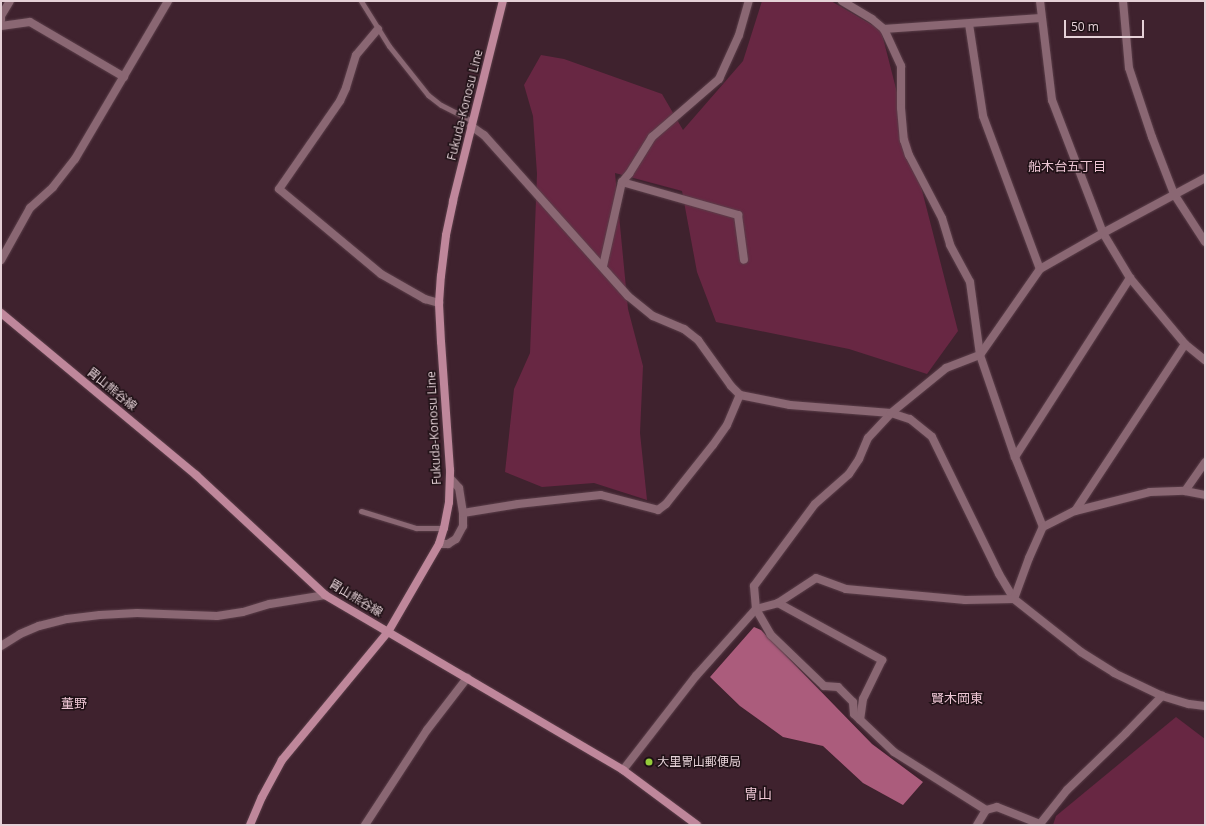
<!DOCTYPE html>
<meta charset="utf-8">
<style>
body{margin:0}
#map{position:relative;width:1206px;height:826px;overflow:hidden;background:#3f222e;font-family:"Open Sans","Noto Sans JP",sans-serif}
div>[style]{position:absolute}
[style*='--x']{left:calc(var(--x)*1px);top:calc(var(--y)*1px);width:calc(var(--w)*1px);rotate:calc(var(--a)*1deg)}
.green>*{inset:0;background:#682743}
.water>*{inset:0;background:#ab5c7c}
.roads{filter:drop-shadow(0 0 1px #5a3e49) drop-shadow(0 0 1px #5a3e49)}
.lane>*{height:5px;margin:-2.5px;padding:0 2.5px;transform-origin:2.5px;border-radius:2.5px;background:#8a6773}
.street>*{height:8px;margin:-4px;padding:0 4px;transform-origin:4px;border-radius:4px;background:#8a6773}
.secondary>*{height:8px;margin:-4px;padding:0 4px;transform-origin:4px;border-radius:4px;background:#bf879b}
.dots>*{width:11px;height:11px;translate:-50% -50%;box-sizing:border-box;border:2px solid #1e1015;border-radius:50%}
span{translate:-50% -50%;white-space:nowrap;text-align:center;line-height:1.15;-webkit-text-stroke:3px #1e1015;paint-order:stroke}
.street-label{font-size:12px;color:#e5d1d7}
.poi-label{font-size:12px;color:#e5d1d7}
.left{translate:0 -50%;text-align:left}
.neighbourhood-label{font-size:13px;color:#ecc5d3}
.quarter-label{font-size:14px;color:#ecc5d3}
.frame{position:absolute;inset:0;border:2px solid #e5d1d7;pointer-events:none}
.scale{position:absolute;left:1064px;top:20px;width:80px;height:18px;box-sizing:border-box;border:2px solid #e5d1d7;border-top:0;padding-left:5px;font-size:12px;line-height:14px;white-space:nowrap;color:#e5d1d7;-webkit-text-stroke:3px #1e1015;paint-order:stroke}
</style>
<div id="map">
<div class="green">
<i style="clip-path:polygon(762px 1px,831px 1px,881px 30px,958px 331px,927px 374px,849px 349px,716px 322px,697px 272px,682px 191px,615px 173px,628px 309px,643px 366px,640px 433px,647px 500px,594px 483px,542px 487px,505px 472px,514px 389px,530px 353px,537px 174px,533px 116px,524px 85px,541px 55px,564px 59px,662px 94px,683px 130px,743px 61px)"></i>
<i style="clip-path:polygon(1176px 717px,1205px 739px,1205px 825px,1053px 825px,1056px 816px)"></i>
</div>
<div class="water">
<i style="clip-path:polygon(754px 627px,761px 630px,872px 744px,923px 782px,903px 805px,863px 783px,823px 746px,783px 737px,740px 706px,710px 677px)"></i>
</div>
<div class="roads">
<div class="lane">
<i style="--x:361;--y:1;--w:53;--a:58.1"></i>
<i style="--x:389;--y:46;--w:63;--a:51.5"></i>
<i style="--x:428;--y:95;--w:16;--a:38"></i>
<i style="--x:441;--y:105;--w:35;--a:27"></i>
<i style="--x:361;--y:511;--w:58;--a:17.2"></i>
<i style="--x:416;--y:528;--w:28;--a:0"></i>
</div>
<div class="street">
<i style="--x:842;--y:1;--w:35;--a:31"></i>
<i style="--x:872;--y:19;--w:16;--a:40"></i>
<i style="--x:884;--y:29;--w:41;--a:65.3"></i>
<i style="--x:901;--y:66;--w:42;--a:90"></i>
<i style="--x:901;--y:108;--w:32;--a:85"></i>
<i style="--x:904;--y:140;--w:16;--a:72"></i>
<i style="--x:909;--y:155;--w:71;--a:62.4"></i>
<i style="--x:942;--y:218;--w:28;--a:73"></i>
<i style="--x:950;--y:245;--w:42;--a:61.6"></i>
<i style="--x:970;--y:282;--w:74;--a:82.2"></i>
<i style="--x:980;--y:355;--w:108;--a:71.1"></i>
<i style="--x:1015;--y:457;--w:75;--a:68.2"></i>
<i style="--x:1040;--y:1;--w:100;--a:83.1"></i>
<i style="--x:1052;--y:100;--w:142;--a:69"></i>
<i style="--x:1103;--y:233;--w:52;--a:59"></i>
<i style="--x:1130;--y:278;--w:86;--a:50.2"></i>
<i style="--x:1185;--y:344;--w:26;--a:39"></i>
<i style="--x:1123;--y:1;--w:67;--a:84.9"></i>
<i style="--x:1129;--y:68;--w:73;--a:71.6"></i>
<i style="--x:1152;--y:137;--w:61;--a:68.9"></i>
<i style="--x:1174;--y:194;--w:57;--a:57.1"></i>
<i style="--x:1;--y:20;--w:4;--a:-90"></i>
<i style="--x:1;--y:16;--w:17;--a:-59"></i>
<i style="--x:969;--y:24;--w:93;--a:81.3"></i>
<i style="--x:983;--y:116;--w:163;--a:69.6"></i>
<i style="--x:1;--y:26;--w:29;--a:-8"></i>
<i style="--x:30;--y:22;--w:109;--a:30.3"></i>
<i style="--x:378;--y:29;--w:34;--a:130"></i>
<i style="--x:356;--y:55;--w:34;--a:107"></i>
<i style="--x:346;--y:88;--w:14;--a:115"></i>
<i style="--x:340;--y:101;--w:107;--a:124.7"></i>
<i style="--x:279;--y:189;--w:133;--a:39.8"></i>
<i style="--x:381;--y:274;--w:51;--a:29.6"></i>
<i style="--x:425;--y:299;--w:15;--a:16"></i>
<i style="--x:884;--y:29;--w:157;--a:-4"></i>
<i style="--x:471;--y:126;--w:16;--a:35"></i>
<i style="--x:484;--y:135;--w:216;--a:48.2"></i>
<i style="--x:628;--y:296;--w:32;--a:39"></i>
<i style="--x:653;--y:316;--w:34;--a:23"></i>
<i style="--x:684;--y:329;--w:18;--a:38"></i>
<i style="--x:698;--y:340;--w:57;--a:54.3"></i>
<i style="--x:731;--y:386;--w:13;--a:45"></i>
<i style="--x:740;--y:395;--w:51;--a:11.3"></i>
<i style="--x:790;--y:405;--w:101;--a:4.5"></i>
<i style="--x:891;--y:413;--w:20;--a:18"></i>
<i style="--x:910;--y:419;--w:28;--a:39"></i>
<i style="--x:932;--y:437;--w:153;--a:63.9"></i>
<i style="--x:999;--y:574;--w:29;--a:59"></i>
<i style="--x:1014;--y:599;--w:85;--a:38.3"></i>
<i style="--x:1081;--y:652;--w:39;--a:32"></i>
<i style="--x:1114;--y:673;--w:53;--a:25.6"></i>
<i style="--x:1162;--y:696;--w:28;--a:17"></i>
<i style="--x:1189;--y:704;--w:16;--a:7"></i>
<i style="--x:622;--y:182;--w:121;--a:15.9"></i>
<i style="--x:738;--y:215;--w:45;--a:82.4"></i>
<i style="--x:1;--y:260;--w:60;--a:-60.9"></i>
<i style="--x:30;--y:208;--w:31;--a:-42"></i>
<i style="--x:53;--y:187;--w:36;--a:-52"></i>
<i style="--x:75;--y:159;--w:183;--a:-59.5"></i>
<i style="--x:603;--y:266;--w:86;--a:-77.3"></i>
<i style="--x:622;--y:182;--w:11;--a:-49"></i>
<i style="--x:629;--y:174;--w:44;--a:-58.1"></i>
<i style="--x:652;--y:137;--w:89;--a:-40.9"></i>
<i style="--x:719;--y:79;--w:48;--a:-65.6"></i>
<i style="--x:739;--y:35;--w:35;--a:-74"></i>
<i style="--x:1015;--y:457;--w:213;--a:-57.3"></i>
<i style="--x:1185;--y:491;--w:35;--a:-55"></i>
<i style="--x:1075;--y:511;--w:200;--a:-56.6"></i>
<i style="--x:463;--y:513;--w:56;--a:-9.3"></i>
<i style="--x:518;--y:504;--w:83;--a:-6.2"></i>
<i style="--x:601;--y:495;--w:59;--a:14.7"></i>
<i style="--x:658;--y:510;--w:10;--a:-37"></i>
<i style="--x:666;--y:504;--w:75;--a:-51.5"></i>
<i style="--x:713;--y:445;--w:24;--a:-55"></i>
<i style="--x:727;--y:425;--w:33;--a:-67"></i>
<i style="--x:439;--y:544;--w:9;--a:0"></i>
<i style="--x:448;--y:544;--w:9;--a:-32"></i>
<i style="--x:456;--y:539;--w:15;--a:-62"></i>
<i style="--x:463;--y:526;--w:13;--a:-90"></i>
<i style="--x:463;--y:513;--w:25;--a:-99"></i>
<i style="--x:459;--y:488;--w:13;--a:-132"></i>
<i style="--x:1014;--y:599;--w:44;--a:-69.9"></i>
<i style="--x:1029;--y:558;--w:34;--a:-66"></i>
<i style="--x:1043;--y:527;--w:36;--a:-27"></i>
<i style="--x:1075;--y:511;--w:77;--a:-14.2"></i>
<i style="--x:1150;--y:492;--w:35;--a:-2"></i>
<i style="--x:1185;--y:491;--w:20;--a:11"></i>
<i style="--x:778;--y:603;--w:119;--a:28.7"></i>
<i style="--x:882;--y:660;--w:43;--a:116"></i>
<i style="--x:863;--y:699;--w:21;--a:98"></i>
<i style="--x:1;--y:646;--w:22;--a:-32"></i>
<i style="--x:20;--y:634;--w:21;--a:-23"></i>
<i style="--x:39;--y:626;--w:29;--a:-14"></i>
<i style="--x:67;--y:619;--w:33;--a:-7"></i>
<i style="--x:100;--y:615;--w:37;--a:-3"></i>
<i style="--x:137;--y:613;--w:80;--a:2.1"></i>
<i style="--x:217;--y:616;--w:26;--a:-9"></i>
<i style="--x:243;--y:612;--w:28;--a:-17"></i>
<i style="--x:270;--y:604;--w:56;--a:-9.3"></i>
<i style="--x:623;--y:770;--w:119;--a:-52.2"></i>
<i style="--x:696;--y:676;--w:90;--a:-48.2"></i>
<i style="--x:756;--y:609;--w:23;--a:-15"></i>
<i style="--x:778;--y:603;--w:45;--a:-33.3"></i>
<i style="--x:816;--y:578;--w:32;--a:20"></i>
<i style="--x:846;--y:589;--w:120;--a:5.3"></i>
<i style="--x:965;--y:600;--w:49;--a:-1.2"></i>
<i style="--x:986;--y:810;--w:109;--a:-147.8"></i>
<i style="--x:894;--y:752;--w:55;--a:-136.5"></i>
<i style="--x:854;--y:714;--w:12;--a:-95"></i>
<i style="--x:853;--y:702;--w:21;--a:-135"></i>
<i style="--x:838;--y:687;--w:14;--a:-176"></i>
<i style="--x:824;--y:686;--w:74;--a:-136.1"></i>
<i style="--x:771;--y:635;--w:30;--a:-120"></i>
<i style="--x:756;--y:609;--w:23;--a:-95"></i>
<i style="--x:754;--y:586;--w:102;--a:-53.4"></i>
<i style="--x:815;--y:504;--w:45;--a:-41.4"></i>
<i style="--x:849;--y:474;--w:18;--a:-56"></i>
<i style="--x:859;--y:459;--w:23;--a:-67"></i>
<i style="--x:868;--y:438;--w:34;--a:-47"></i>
<i style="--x:891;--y:413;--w:71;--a:-39.3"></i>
<i style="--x:946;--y:368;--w:36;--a:-21"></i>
<i style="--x:980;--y:355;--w:105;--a:-55.1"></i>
<i style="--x:1040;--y:269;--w:73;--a:-29.7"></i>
<i style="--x:1103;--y:233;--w:116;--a:-28.3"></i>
<i style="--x:365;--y:825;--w:113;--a:-56.9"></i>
<i style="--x:427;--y:730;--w:66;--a:-52.4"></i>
<i style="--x:977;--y:825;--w:17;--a:-59"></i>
<i style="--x:986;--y:810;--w:11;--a:-15"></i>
<i style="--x:997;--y:807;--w:46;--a:21.6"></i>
<i style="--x:1040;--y:824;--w:43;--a:-51.5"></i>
<i style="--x:1067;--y:790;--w:82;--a:-44"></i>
<i style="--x:1126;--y:733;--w:52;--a:-45.8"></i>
</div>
<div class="secondary">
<i style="--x:1;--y:313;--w:254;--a:39.7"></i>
<i style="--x:196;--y:475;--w:176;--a:42.9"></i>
<i style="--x:325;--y:595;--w:346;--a:30.4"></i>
<i style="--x:623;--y:770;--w:92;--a:36.6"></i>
<i style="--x:250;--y:825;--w:30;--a:-67"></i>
<i style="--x:262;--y:797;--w:42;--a:-61.6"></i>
<i style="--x:282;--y:760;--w:166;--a:-50.4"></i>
<i style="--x:388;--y:632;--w:102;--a:-59.9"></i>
<i style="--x:439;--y:544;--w:17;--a:-73"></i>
<i style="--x:444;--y:528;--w:26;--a:-79"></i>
<i style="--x:449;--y:502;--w:32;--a:-88"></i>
<i style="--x:450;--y:470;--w:128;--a:-94"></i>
<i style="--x:441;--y:342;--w:39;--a:-93"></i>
<i style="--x:439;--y:303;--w:27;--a:-86"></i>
<i style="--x:441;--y:276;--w:41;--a:-83"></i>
<i style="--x:446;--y:235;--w:35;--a:-78"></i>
<i style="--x:453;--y:201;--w:206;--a:-76"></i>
</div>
</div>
<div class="dots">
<i style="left:649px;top:762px;background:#95cc3a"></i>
</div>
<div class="street-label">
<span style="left:465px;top:105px;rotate:-76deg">Fukuda-Konosu Line</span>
<span style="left:112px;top:389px;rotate:39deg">胄山熊谷線</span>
<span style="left:434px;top:428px;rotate:-93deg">Fukuda-Konosu Line</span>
<span style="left:356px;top:598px;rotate:31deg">胄山熊谷線</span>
</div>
<div class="poi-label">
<span class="left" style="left:657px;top:762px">大里冑山郵便局</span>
</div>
<div class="neighbourhood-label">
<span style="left:1067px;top:166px">船木台五丁目</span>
<span style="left:957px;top:698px">賢木岡東</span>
<span style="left:74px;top:703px">董野</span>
</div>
<div class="quarter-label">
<span style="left:758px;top:794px">冑山</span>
</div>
<div class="frame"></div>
<div class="scale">50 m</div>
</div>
